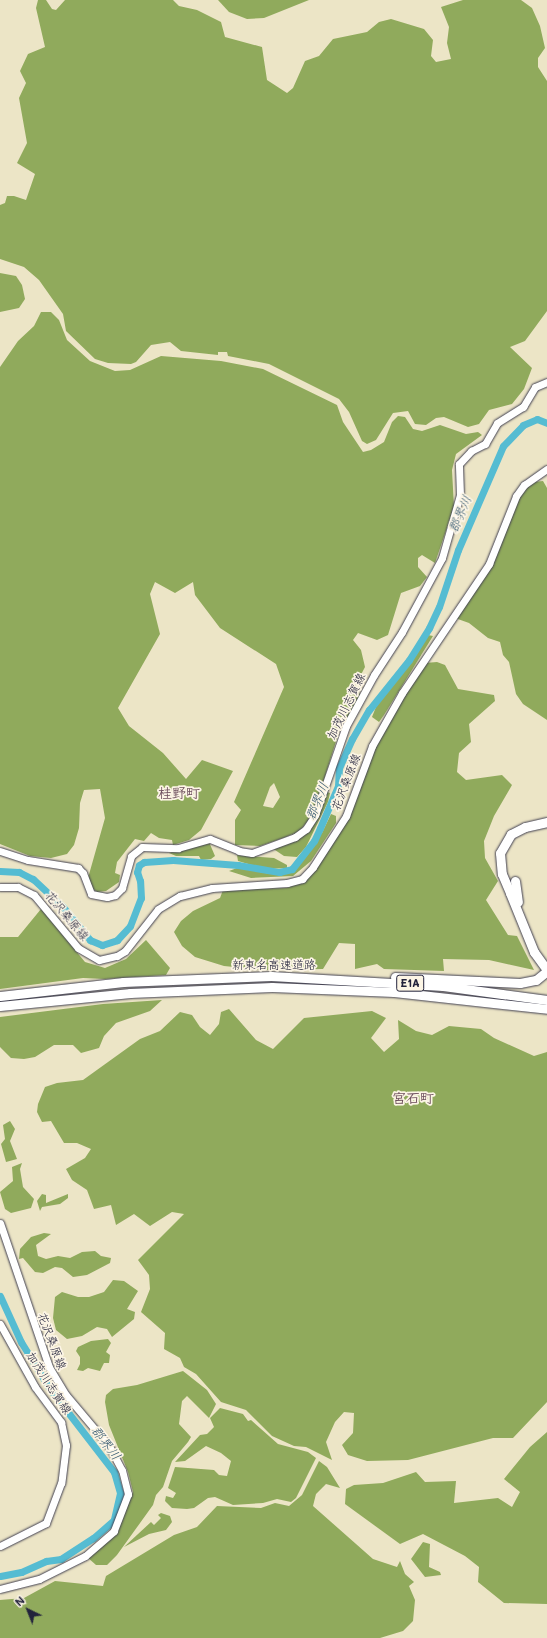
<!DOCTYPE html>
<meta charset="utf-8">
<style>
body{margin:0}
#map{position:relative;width:547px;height:1638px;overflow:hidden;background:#ece5c6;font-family:Mali,"Klee One",sans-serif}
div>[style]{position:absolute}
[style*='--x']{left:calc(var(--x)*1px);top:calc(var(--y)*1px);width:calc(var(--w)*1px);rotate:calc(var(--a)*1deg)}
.forest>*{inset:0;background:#90aa5c}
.river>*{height:7px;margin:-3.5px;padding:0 3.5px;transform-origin:3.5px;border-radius:3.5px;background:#55bcd2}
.roads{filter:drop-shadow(0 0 1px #403f50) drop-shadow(0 0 1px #403f50)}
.secondary>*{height:7px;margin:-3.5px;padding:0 3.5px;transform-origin:3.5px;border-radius:3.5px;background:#fff}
.highway>*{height:9px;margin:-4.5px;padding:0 4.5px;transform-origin:4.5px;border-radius:4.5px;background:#fff}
span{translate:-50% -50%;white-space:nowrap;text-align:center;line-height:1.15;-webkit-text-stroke:3.5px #fcf5e5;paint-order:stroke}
.shield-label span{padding:1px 3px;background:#fcf5e5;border:1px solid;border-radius:3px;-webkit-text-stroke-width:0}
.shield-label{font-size:11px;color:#22223b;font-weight:700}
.street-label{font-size:12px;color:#22223b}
.water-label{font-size:13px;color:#345870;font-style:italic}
.quarter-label{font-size:14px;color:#6d4e5d;font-weight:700}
.north{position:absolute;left:8px;top:1590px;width:40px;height:40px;-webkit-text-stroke:3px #fcf5e5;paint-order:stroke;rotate:317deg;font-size:11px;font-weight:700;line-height:16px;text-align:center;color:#22223b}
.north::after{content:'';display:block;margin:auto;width:14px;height:18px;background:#22223b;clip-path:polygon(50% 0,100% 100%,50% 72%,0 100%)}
</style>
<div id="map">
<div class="forest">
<i style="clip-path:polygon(38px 0,46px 0,52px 9px,56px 10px,65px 0,173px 0,179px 6px,197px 10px,221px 22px,225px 37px,262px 47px,267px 80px,287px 93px,293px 88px,305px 61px,319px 56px,333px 39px,367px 32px,379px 22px,391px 19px,424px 29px,433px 40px,431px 56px,436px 62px,451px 59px,447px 43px,449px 27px,441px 7px,463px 0,521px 0,532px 8px,540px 26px,545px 48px,538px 58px,538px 67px,547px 81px,547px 311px,525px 341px,510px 347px,532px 368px,524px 389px,512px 404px,489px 410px,479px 424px,468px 427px,444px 417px,436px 418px,426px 425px,415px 424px,408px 411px,393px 413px,376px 440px,367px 444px,362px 441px,349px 412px,339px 399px,269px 364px,228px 356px,227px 352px,218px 352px,218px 355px,181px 351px,170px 342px,151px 345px,136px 362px,131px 364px,108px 363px,95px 359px,66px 331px,63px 314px,39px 280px,24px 267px,0 259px,0 205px,5px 203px,7px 196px,14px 196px,26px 200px,35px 174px,17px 163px,27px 143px,19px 98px,26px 83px,20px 71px,28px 54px,45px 47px,36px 8px)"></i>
<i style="clip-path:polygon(218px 0,309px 0,264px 18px,247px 19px,229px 12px)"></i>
<i style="clip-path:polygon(0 273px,16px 276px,22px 285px,25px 299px,19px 308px,0 312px)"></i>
<i style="clip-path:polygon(evenodd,41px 312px,51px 312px,59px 320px,67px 340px,90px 361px,115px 371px,130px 370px,161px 356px,221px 361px,263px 369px,337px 405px,343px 422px,363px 452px,371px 450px,384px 442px,392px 422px,398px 416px,405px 417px,413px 429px,422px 431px,440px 425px,466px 434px,478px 432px,482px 435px,456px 454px,452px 470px,454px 507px,435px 563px,422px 555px,418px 558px,418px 567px,427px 577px,420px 586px,401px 593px,388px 635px,377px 640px,358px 633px,353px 640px,361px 650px,365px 667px,354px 688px,361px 695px,348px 717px,335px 730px,338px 735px,316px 805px,308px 821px,299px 831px,286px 837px,260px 846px,235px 845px,235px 820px,241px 810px,234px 802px,284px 687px,276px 664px,220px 628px,195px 595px,193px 582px,175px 593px,155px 582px,150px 594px,160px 634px,118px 708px,129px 726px,163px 753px,186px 779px,202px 760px,233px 771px,201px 830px,189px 840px,173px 845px,172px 840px,159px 838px,151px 833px,144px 841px,135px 839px,117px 862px,115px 873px,120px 875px,119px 882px,106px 891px,97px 892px,92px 888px,88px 878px,105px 818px,100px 789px,84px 790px,80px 803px,79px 828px,74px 845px,67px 854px,51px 858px,30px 856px,0 844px,0 367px,18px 341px,34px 326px,41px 312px,274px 783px,280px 797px,273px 808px,263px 806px,270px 787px,274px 783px)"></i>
<i style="clip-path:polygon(543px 481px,547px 488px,547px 720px,523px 704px,516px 694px,509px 662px,503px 655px,500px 642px,488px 638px,469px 623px,455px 618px,492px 566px,522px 491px,534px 482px)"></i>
<i style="clip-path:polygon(428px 635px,433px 636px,384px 715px,379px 722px,372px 717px,376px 707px)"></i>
<i style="clip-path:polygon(437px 662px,445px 665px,458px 689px,494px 695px,495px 701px,469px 724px,471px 742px,459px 753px,457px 772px,466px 780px,502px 775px,512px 785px,494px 816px,484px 841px,485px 858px,498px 881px,486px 900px,508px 935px,517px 936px,534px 970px,489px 960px,443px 959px,444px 971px,384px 969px,377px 964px,355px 969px,355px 944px,339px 943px,323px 969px,263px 970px,224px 966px,195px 957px,182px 946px,174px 932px,181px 921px,193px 911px,220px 898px,223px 890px,287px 888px,302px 881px,349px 816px,374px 747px,412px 681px,425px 663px)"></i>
<i style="clip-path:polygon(327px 792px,330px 793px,328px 802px,306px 847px,297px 857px,284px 856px,272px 848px,317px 818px)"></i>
<i style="clip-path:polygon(331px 814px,336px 816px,336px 823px,311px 861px,293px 876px,251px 878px,229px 871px,237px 868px,271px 874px,291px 872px,322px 833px)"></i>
<i style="clip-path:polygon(209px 842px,215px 856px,211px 859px,201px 860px,199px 856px,176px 856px,169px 853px)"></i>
<i style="clip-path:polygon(237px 855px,274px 858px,287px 865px,287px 868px,266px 869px,238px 861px)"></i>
<i style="clip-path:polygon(41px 909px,85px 962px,105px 968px,126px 959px,146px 940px,170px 968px,166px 975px,105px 979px,83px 978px,0 989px,0 937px,18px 937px)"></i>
<i style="clip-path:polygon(162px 1000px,150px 1011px,116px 1023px,104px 1036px,99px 1048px,81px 1053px,73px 1045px,54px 1045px,35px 1057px,24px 1059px,11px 1058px,0 1047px,0 1017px,103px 1004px)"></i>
<i style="clip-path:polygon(229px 1009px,256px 1040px,273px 1049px,304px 1018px,372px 1011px,386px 1018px,371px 1038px,384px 1052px,399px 1039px,398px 1020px,416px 1031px,432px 1035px,449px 1026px,481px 1029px,494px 1038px,534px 1056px,547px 1052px,547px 1402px,513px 1438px,493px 1438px,408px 1460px,367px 1461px,348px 1455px,342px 1445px,353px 1433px,354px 1413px,344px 1412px,335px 1422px,326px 1442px,332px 1460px,306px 1447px,294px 1446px,272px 1436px,246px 1410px,221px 1402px,196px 1374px,184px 1367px,180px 1358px,164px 1349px,165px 1333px,141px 1312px,150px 1289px,149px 1275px,138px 1260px,184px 1214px,172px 1212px,150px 1226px,134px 1214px,116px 1225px,111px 1205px,94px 1209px,87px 1190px,72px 1180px,66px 1169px,85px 1158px,91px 1149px,77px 1143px,64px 1143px,51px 1121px,42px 1122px,37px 1112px,38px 1104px,45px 1087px,57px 1083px,83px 1080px,140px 1039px,160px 1031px,180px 1012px,192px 1015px,200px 1027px,210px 1035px,219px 1024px,221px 1012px)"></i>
<i style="clip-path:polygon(10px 1121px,15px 1129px,10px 1141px,17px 1159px,6px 1162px,1px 1144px,5px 1139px,3px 1125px)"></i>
<i style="clip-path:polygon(22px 1163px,20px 1169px,23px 1187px,34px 1199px,31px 1208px,11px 1213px,5px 1209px,0 1192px,13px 1181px,12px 1167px)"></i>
<i style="clip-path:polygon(42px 1194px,46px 1195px,46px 1203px,68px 1194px,68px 1198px,60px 1204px,42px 1207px,40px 1211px,37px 1201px)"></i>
<i style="clip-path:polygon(44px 1233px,51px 1234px,36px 1245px,38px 1256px,46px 1259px,58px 1256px,70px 1258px,82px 1252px,95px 1251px,101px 1256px,111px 1258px,110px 1263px,87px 1275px,73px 1277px,62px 1268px,55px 1267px,43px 1273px,35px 1272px,23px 1258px,19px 1259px,20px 1249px,31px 1237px)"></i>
<i style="clip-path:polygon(113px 1280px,124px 1281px,138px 1291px,127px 1309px,135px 1312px,134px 1319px,112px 1337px,107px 1329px,97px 1327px,82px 1336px,67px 1339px,56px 1330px,53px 1318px,55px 1297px,62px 1292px,78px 1297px,89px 1297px,104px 1292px)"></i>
<i style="clip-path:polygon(108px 1339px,111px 1343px,106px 1352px,110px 1355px,109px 1363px,104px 1363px,100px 1371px,88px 1368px,83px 1371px,77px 1370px,80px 1364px,80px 1357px,76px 1351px,78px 1347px,91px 1341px)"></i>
<i style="clip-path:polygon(183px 1371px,207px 1390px,216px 1404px,209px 1418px,187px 1396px,182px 1401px,179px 1424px,191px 1437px,188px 1442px,172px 1461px,163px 1487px,156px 1495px,153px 1505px,117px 1555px,107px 1565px,96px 1565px,87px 1557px,115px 1534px,133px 1492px,128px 1472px,109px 1425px,105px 1402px,106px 1395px,113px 1389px,137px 1385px)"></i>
<i style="clip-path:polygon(220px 1408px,243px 1414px,248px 1421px,251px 1420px,278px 1444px,308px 1452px,316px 1458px,296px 1498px,291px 1502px,277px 1499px,263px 1503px,233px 1505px,215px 1497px,208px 1498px,194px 1508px,187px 1509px,172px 1508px,165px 1501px,166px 1496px,173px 1498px,176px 1493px,168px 1488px,175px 1467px,214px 1470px,219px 1475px,227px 1476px,231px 1461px,221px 1453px,206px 1446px,185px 1461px,175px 1462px,200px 1435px,207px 1434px,214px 1427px,210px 1418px)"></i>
<i style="clip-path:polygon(547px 1432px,547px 1604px,504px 1603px,478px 1582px,479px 1567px,465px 1556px,423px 1534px,400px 1544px,345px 1504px,346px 1489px,354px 1485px,383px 1483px,416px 1472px,425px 1482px,456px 1481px,454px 1503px,498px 1498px,512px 1507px,520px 1492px,504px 1479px,530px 1447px)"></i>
<i style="clip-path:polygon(319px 1461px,327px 1467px,340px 1488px,326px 1484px,316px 1494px,313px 1506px,373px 1559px,397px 1567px,400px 1561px,405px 1574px,414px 1582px,409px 1586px,415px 1600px,413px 1621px,403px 1631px,380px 1638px,0 1638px,0 1600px,24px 1598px,55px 1581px,103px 1586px,106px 1576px,174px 1535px,197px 1527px,217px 1506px,261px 1508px,275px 1503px,289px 1506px,302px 1495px)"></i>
<i style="clip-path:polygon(161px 1513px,170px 1516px,172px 1522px,166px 1530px,149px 1534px,124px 1547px,151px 1522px,154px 1525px,161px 1518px,158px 1515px)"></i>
<i style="clip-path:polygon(423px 1542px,430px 1544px,429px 1567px,440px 1572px,441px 1575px,425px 1577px,411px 1559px)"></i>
</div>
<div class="river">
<i style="--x:0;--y:871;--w:19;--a:3"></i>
<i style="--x:19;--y:872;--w:16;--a:27"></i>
<i style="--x:33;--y:879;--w:41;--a:43"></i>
<i style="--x:63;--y:907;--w:43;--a:50.7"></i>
<i style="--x:90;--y:940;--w:13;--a:23"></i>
<i style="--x:102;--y:945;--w:16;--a:-18"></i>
<i style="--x:117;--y:940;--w:19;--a:-47"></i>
<i style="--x:130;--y:926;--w:30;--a:-69"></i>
<i style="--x:141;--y:898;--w:17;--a:-93"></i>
<i style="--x:140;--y:881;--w:9;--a:-108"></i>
<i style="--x:137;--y:872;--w:7;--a:-74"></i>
<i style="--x:139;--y:865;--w:6;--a:-31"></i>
<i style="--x:144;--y:862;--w:29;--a:-4"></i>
<i style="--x:173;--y:860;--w:65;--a:4.4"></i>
<i style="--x:238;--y:865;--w:42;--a:9.7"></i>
<i style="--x:279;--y:872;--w:13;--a:-13"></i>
<i style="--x:292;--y:869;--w:36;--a:-52"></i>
<i style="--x:314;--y:841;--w:14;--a:-65"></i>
<i style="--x:320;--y:828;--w:46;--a:-66.8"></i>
<i style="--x:338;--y:786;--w:18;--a:-87"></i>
<i style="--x:339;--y:768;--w:32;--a:-66"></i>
<i style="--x:352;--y:739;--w:34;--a:-60"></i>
<i style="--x:369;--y:710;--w:64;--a:-51.3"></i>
<i style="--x:409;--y:660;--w:38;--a:-58"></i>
<i style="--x:429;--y:628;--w:23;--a:-65"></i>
<i style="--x:439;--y:607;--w:60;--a:-71.6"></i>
<i style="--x:458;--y:550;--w:113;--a:-66.6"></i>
<i style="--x:503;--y:446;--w:29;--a:-46"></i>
<i style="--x:523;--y:425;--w:15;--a:-23"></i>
<i style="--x:537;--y:419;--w:11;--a:22"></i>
<i style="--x:0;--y:1296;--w:51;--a:65.5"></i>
<i style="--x:21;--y:1342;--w:55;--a:58.3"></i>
<i style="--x:50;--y:1389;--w:105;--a:52.4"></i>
<i style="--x:114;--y:1472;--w:22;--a:74"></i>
<i style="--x:120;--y:1493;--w:28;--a:103"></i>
<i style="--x:114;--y:1520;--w:28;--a:139"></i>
<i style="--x:93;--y:1538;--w:38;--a:147"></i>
<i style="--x:61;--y:1559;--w:15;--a:172"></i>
<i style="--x:46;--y:1561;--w:27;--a:156"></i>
<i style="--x:21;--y:1572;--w:21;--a:169"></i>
</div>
<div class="roads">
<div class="secondary">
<i style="--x:0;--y:851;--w:29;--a:18"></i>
<i style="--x:28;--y:860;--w:51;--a:9.1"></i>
<i style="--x:78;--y:868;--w:7;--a:45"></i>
<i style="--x:83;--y:873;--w:22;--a:69"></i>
<i style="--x:91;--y:894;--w:16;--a:11"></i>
<i style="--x:107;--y:897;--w:8;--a:-14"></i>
<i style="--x:115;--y:895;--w:10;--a:-45"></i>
<i style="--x:122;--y:888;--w:33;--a:-74"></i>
<i style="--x:131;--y:856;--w:14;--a:-39"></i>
<i style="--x:142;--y:847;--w:36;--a:2"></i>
<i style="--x:178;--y:848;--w:33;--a:-16"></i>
<i style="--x:210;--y:839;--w:31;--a:22"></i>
<i style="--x:239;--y:851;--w:13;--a:9"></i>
<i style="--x:252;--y:853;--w:46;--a:-20.4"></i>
<i style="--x:295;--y:837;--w:14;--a:-36"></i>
<i style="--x:306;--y:829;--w:17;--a:-57"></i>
<i style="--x:315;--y:815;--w:94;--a:-70.8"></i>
<i style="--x:346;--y:726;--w:58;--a:-61.2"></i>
<i style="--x:374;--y:675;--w:51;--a:-56.9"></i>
<i style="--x:402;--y:632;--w:84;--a:-61.6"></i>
<i style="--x:442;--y:558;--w:66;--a:-74.1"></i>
<i style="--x:460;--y:495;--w:31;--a:-92"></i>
<i style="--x:459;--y:464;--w:18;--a:-47"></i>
<i style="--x:471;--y:451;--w:16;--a:-27"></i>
<i style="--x:485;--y:444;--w:24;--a:-60"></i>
<i style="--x:497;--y:423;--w:31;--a:-32"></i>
<i style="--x:523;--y:407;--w:23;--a:-59"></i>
<i style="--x:535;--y:387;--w:13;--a:-23"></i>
<i style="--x:0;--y:887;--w:18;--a:0"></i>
<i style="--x:18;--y:887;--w:18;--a:27"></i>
<i style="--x:34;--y:895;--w:69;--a:50.3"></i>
<i style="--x:78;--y:948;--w:24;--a:30"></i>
<i style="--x:99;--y:960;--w:18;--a:-13"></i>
<i style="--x:117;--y:956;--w:9;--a:-32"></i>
<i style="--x:125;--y:951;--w:53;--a:-51.8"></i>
<i style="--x:158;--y:909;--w:26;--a:-31"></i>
<i style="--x:180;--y:896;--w:33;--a:-14"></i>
<i style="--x:212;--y:888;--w:75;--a:-3.8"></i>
<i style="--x:287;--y:883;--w:16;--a:-15"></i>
<i style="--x:302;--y:879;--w:16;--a:-47"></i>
<i style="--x:313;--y:867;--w:61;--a:-57.1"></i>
<i style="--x:346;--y:816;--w:75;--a:-69.6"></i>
<i style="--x:372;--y:746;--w:61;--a:-60.5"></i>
<i style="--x:402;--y:693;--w:156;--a:-56"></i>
<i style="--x:489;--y:564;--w:73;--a:-68.3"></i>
<i style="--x:516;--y:496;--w:14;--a:-54"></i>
<i style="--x:524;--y:485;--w:28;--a:-35"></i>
<i style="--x:0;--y:1223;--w:152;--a:71.2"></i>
<i style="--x:49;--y:1367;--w:33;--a:59"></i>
<i style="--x:66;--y:1395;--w:67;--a:49.9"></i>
<i style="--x:109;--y:1446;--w:27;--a:62"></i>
<i style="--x:122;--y:1470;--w:25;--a:76"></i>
<i style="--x:128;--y:1494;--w:40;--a:111"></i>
<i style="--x:114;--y:1531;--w:38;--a:139"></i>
<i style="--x:85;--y:1556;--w:51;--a:153.4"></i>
<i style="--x:39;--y:1579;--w:40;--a:165.6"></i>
<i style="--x:0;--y:1324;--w:72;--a:60.9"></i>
<i style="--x:35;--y:1387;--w:44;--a:53.4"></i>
<i style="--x:61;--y:1422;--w:24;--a:78"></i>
<i style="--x:66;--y:1445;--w:38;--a:97"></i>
<i style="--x:61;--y:1483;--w:43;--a:110.6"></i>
<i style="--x:46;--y:1523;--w:51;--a:153.4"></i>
</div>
<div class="highway">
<i style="--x:547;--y:822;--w:23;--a:167"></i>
<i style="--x:525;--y:827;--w:16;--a:153"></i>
<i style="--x:511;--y:834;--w:22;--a:120"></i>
<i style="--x:500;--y:853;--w:21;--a:85"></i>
<i style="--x:502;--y:874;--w:21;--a:67"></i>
<i style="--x:510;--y:893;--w:64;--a:67.9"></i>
<i style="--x:534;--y:952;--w:22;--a:54"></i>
<i style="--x:515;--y:881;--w:21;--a:82"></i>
<i style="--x:395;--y:977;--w:125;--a:2.7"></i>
<i style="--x:520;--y:983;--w:16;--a:-11"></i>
<i style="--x:536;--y:980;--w:13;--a:-39"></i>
<i style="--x:0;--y:996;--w:124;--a:-6.5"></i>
<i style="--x:123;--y:982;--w:148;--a:-2.3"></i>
<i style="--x:271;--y:976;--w:172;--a:3.3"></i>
<i style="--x:443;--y:986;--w:105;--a:7.7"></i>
<i style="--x:0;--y:1006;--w:131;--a:-5.7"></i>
<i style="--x:130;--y:993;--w:142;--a:-2.4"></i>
<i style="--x:272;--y:987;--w:122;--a:2.3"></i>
<i style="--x:394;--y:992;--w:154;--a:6.3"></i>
</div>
</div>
<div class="shield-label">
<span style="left:410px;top:983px">E1A</span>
</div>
<div class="street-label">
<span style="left:346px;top:706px;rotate:-64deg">加茂川志賀線</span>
<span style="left:346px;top:782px;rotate:-69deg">花沢桑原線</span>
<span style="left:67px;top:916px;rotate:50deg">花沢桑原線</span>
<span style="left:274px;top:965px">新東名高速道路</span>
<span style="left:52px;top:1341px;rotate:69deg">花沢桑原線</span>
<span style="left:49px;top:1383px;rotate:57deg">加茂川志賀線</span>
</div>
<div class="water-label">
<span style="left:460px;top:514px;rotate:-67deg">郡界川</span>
<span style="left:317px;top:801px;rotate:-68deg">郡界川</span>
<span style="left:106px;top:1443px;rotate:52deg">郡界川</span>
</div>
<div class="quarter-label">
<span style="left:179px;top:793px">桂野町</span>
<span style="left:413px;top:1098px">宮石町</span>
</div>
<div class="north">N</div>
</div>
